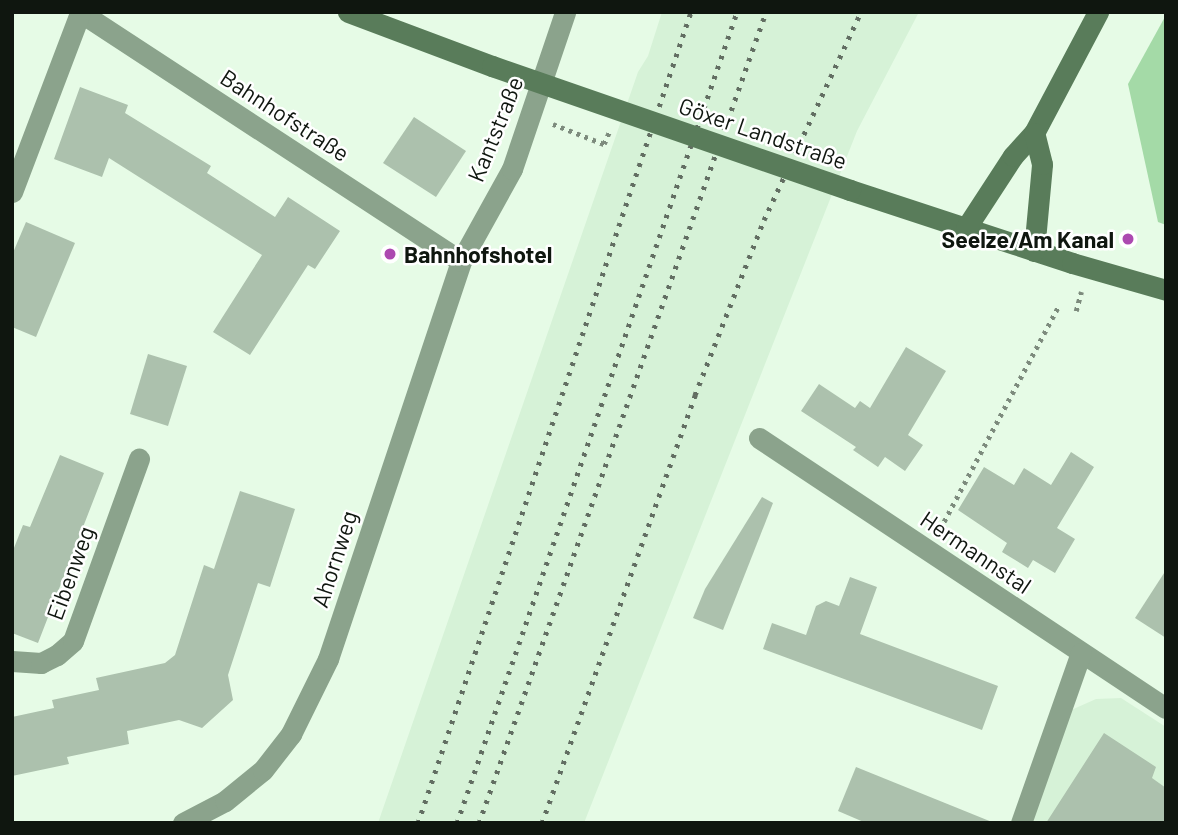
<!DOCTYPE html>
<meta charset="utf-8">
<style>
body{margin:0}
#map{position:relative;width:1178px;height:835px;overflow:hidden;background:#e6fbe6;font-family:Barlow,sans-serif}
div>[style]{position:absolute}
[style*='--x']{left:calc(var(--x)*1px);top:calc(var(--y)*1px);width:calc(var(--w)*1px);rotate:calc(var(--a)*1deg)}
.built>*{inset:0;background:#d6f2d7}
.green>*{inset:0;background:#a4daa7}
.building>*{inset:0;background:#acc1ad}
.path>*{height:4.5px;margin-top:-2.25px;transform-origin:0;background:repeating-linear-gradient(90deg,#7d8b7d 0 3.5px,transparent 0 8.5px)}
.street>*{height:21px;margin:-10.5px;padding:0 10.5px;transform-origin:10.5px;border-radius:10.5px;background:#8ba38c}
.secondary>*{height:21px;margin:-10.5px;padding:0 10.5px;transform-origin:10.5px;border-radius:10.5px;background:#597c5a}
.rail>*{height:5px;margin-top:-2.5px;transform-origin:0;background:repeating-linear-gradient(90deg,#626e62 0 3.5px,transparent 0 10.5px)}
.secondary-bridge>*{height:21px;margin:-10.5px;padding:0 10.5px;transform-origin:10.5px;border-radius:10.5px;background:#597c5a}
.dots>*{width:19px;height:19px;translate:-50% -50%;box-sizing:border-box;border:4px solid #fff;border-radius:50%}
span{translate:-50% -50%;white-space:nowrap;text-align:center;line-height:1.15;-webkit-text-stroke:5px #fff;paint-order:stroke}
.street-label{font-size:23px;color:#0f160f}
.poi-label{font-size:23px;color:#0f160f;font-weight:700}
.right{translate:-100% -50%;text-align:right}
.left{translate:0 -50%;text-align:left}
.frame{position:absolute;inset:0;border:14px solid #0f160f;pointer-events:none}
</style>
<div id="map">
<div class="built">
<i style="clip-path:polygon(662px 12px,919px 12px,857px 131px,584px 823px,378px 823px,638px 72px,648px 56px)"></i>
<i style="clip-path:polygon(1121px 698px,1166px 727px,1166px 823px,1029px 823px,1069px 711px,1096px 699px)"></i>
</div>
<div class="green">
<i style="clip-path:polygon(1166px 15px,1166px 225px,1158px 222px,1128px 84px)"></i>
</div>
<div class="building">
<i style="clip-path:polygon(80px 87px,128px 105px,125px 113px,211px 166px,207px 173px,275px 217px,288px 197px,340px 231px,315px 269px,308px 265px,250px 355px,213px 332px,262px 255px,109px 158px,102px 177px,54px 159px)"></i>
<i style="clip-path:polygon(414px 117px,466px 151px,436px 197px,383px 163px)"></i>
<i style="clip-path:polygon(26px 222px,75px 243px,36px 337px,12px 327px,12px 255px)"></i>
<i style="clip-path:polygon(906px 347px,946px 371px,908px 435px,923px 445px,905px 471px,885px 457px,878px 467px,853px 450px,856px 447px,801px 411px,819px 384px,855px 408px,860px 401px,870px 408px)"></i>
<i style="clip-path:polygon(148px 354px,187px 366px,168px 426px,130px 414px)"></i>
<i style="clip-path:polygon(1071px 452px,1094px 467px,1057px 528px,1075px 539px,1055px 573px,1033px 560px,1028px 568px,1002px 552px,1007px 543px,958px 510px,984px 467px,1014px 485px,1024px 468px,1051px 485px)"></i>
<i style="clip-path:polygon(60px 455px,104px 473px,38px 643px,12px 633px,12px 553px,23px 525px,30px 527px)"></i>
<i style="clip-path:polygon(240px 491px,295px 509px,270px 587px,258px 583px,228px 675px,233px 700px,202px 728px,179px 720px,127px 731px,129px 744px,67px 757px,69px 764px,12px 776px,12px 717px,54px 708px,52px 700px,99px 690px,96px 678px,165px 663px,175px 655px,204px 565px,214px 569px)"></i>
<i style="clip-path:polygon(762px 497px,773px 503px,723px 630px,693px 618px,705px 589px)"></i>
<i style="clip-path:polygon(1166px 570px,1166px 638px,1135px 618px)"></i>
<i style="clip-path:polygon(850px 577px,877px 587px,860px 634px,998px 686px,982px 730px,763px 649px,772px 623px,806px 635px,816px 606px,826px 601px,839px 606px)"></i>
<i style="clip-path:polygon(1104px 733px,1156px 767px,1152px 778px,1166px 788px,1166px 823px,1046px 823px)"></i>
<i style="clip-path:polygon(856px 767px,992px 822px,992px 823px,866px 823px,838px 811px)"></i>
</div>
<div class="path">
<i style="--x:553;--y:124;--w:55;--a:21.4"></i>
<i style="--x:604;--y:144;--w:13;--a:-67"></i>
<i style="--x:1076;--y:311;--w:20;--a:-75"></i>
<i style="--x:940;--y:529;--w:254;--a:-62"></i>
</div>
<div class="street">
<i style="--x:80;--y:12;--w:455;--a:33.2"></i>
<i style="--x:12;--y:192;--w:191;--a:-69.2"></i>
<i style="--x:759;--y:438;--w:488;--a:33.6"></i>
<i style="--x:12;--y:661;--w:29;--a:4"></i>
<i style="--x:41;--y:663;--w:18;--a:-27"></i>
<i style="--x:57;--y:655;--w:21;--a:-41"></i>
<i style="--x:73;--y:641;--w:194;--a:-70.1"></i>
<i style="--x:183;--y:823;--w:47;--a:-27.6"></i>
<i style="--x:225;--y:801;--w:49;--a:-39.2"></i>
<i style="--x:263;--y:770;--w:46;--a:-52.1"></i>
<i style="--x:291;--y:734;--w:84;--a:-63.7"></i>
<i style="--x:328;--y:659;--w:420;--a:-71.5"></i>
<i style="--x:461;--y:261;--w:105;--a:-61"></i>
<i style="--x:512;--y:169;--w:166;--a:-71.3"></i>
<i style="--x:1021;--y:823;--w:180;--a:-70.6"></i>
</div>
<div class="secondary">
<i style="--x:348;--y:12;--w:154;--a:20.6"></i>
<i style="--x:850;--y:190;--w:234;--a:18.2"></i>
<i style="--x:1072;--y:263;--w:98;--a:16"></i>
<i style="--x:966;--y:228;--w:86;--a:-56.9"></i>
<i style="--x:1013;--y:156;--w:31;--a:-48"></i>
<i style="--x:1034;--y:133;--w:137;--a:-62.1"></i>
<i style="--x:1034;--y:251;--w:87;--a:-84.7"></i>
<i style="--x:1042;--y:164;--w:32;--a:-104"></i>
</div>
<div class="rail">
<i style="--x:418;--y:823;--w:856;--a:-71.4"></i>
<i style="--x:457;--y:823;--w:858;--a:-70.95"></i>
<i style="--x:479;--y:823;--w:860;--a:-70.51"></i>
<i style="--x:542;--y:823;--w:455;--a:-70.3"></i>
<i style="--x:695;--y:395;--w:188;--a:-68.5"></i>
<i style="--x:764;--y:220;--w:230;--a:-65"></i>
</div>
<div class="secondary-bridge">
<i style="--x:492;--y:66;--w:379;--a:19.1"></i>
</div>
<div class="dots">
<i style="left:1128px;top:239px;background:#ac49b0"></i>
<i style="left:390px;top:254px;background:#ac49b0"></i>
</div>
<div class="street-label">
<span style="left:285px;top:115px;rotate:33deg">Bahnhofstraße</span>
<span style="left:495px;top:129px;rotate:-68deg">Kantstraße</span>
<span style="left:763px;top:133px;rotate:19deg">Göxer Landstraße</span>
<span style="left:976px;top:552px;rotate:34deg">Hermannstal</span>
<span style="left:334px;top:559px;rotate:-72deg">Ahornweg</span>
<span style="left:70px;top:573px;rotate:-70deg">Eibenweg</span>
</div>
<div class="poi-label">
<span class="right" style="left:1114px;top:239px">Seelze/Am Kanal</span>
<span class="left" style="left:404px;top:254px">Bahnhofshotel</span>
</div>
<div class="frame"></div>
</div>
